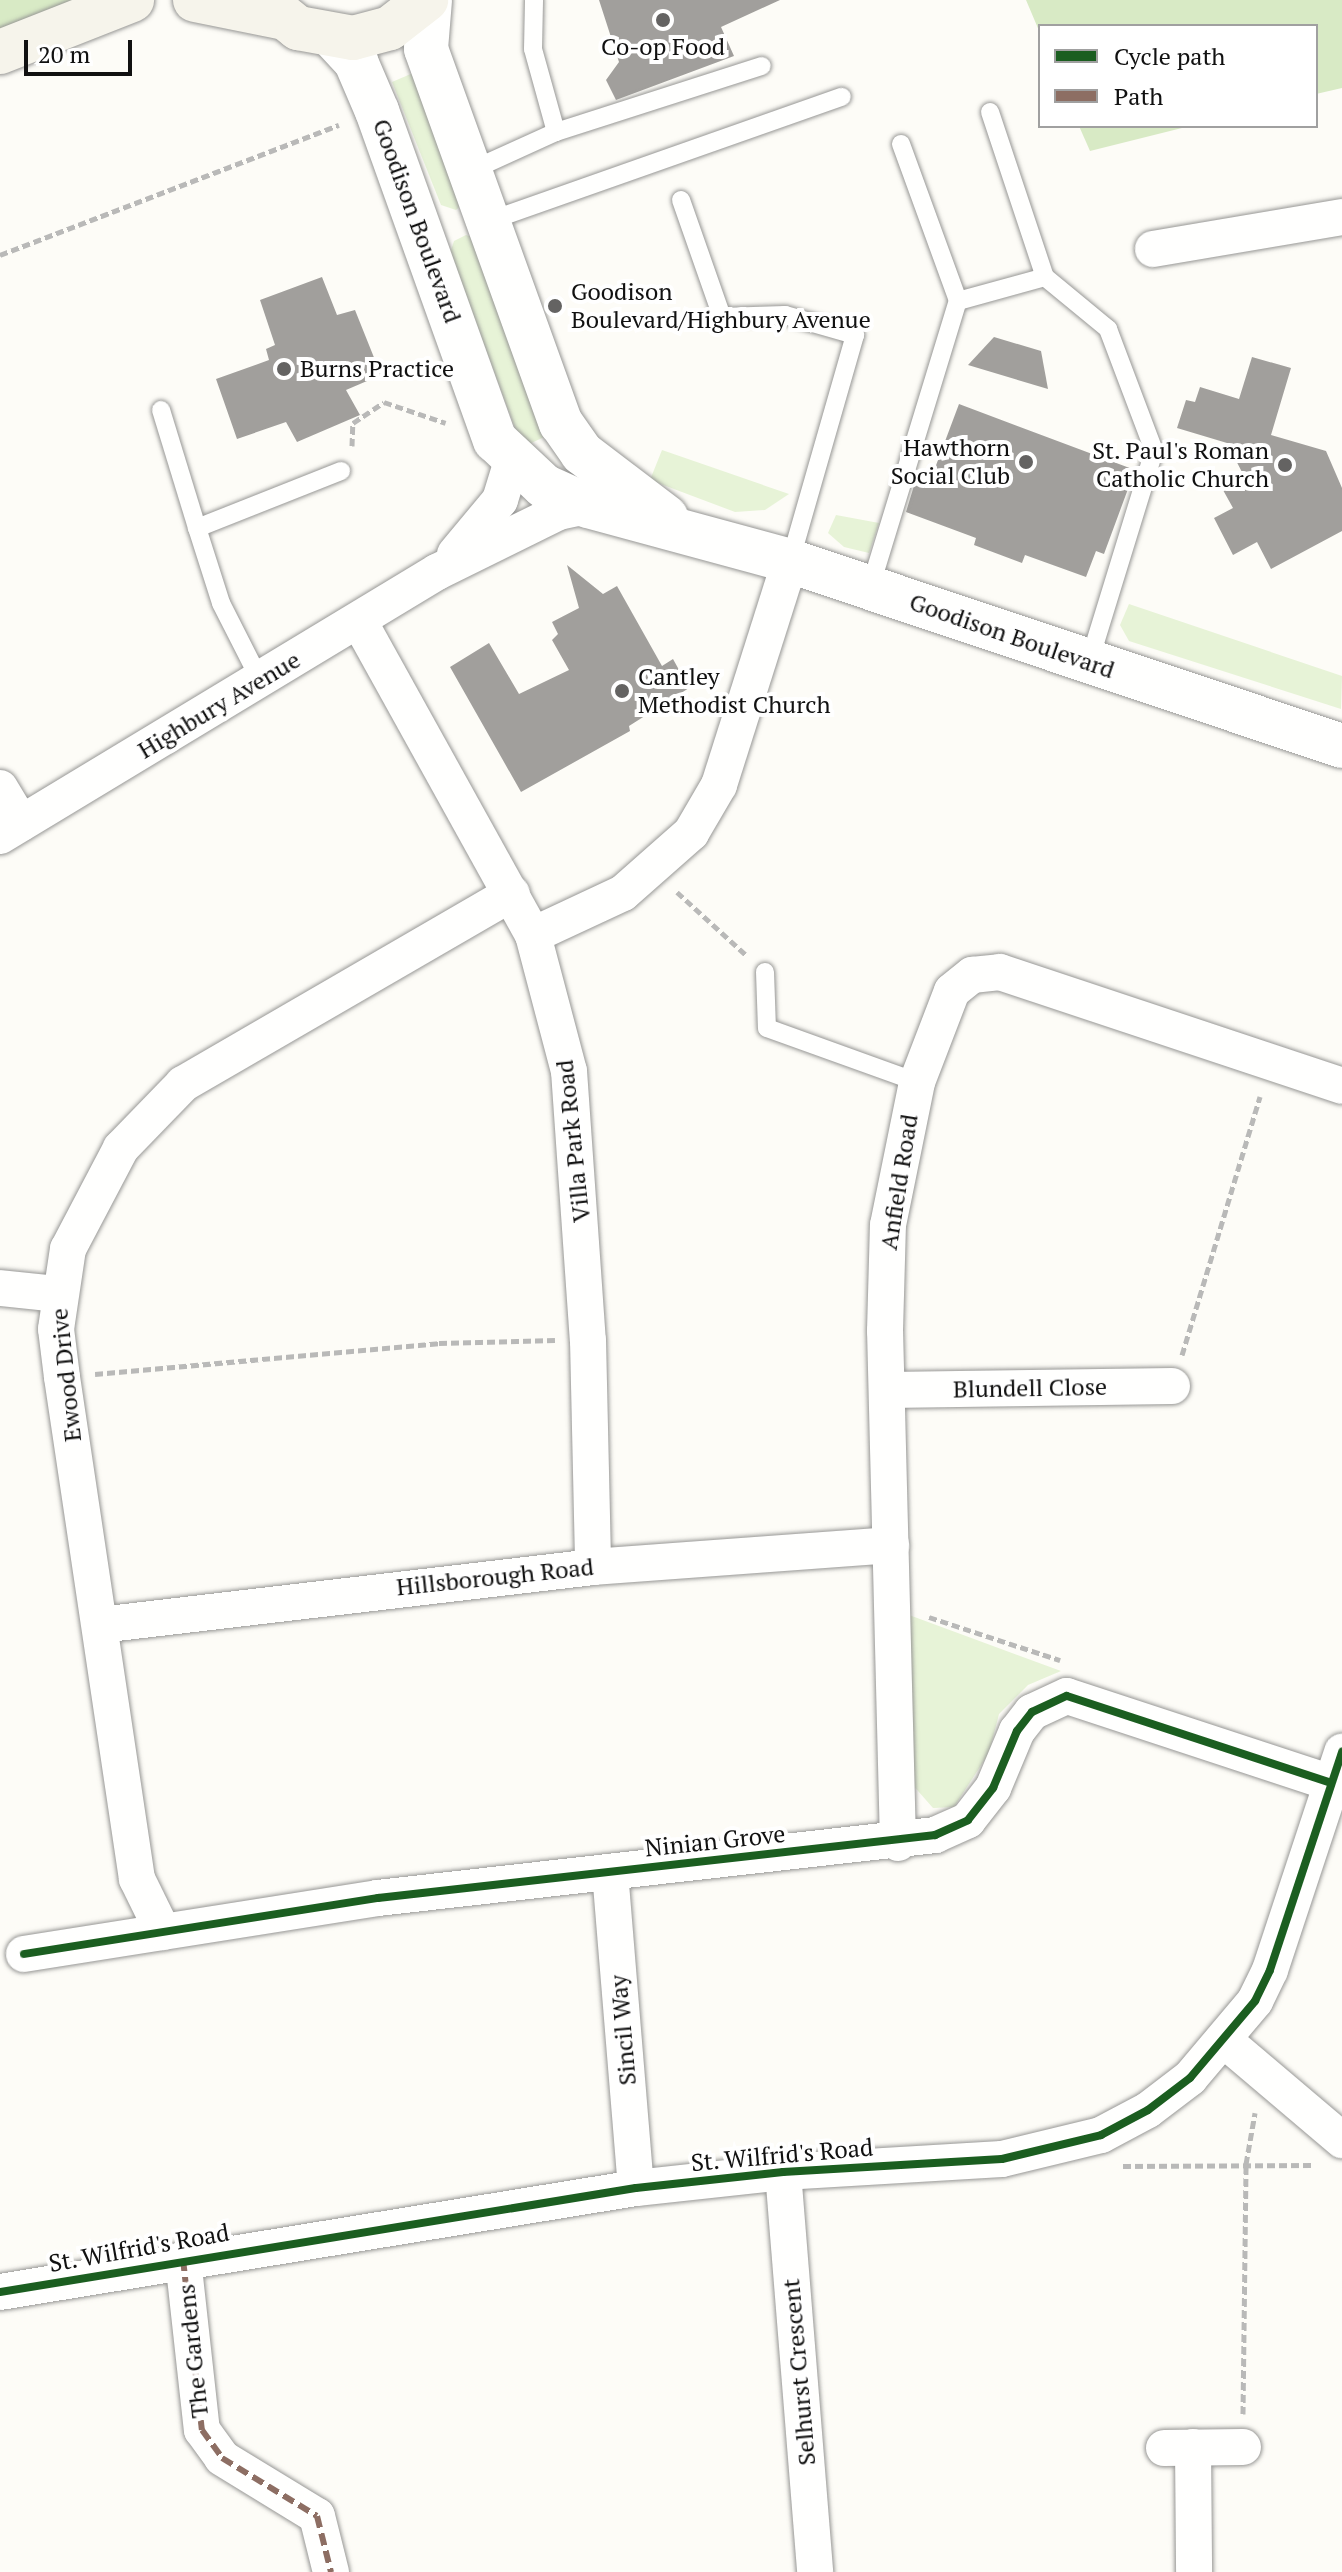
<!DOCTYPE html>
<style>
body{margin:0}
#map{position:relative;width:1342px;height:2572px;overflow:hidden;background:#fdfcf7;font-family:"PT Serif",serif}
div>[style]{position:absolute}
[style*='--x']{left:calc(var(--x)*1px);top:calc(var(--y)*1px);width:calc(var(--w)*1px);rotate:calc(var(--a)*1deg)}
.green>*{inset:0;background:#e7f3d7}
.forest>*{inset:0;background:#d8eac5}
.building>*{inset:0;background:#a19f9c}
.path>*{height:5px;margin-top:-2.5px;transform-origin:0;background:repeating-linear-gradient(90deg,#b9b9b8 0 8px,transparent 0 12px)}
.roads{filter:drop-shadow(0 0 2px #979795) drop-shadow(0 0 2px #979795)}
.service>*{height:18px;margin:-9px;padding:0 9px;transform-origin:9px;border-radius:9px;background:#fffffe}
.minor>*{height:36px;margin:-18px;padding:0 18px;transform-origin:18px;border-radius:18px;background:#fffffe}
.tertiary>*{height:44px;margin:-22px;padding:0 22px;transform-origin:22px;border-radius:22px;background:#fffffe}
.secondary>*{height:44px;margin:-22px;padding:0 22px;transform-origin:22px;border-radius:22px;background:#f6f4eb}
.quiet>*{height:6px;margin-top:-3px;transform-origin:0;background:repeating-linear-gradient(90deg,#8d6e63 0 12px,transparent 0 18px)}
.cycleway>*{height:8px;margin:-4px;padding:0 4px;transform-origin:4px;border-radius:4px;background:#1b5e20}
.dots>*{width:22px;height:22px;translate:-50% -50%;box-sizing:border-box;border:4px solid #fff;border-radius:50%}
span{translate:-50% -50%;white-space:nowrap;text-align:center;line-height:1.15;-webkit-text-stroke:8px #fff;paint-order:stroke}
.poi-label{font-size:24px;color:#111}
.left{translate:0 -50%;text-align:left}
.right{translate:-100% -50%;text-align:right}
.street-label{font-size:24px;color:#111}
.legend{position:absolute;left:1038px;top:24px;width:280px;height:104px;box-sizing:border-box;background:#fff;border:2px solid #a0a0a0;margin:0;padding:10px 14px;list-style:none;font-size:24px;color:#111}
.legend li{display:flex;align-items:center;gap:16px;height:40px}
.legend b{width:40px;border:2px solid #a0a0a0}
.scale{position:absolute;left:24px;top:40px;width:108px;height:36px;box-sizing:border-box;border:4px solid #111;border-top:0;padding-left:10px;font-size:24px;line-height:28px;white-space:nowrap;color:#111;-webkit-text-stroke:6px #fff;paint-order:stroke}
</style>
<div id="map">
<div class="green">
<i style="clip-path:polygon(420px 70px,466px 201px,456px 210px,441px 205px,392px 82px)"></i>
<i style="clip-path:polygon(466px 235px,478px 239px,555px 432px,527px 445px,518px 436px,450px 253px,454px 241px)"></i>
<i style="clip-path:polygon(662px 450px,789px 494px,765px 510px,735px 512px,650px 480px)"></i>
<i style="clip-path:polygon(836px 515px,879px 523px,869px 553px,844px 547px,828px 533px)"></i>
<i style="clip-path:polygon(1129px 604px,1342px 676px,1341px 709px,1129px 641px,1120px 625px)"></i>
<i style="clip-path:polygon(901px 1612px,1061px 1671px,1028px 1685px,999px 1714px,989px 1753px,954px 1807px,933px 1808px,911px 1783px)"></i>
</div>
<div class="forest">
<i style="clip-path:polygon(0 0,132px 0,0 49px)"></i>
<i style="clip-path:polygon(1026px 0,1342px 0,1342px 88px,1316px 94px,1316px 26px,1040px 26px,1040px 33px)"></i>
<i style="clip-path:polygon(1079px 126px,1190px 126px,1090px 151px)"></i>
</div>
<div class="building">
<i style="clip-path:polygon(599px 0,780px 0,721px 27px,734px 56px,616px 100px,606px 80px,619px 62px)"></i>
<i style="clip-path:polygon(322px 277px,337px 315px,355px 310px,381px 375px,346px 390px,360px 415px,297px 442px,286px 422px,237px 439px,216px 379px,269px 360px,266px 349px,275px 345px,260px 300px)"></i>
<i style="clip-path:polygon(994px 337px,1041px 351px,1048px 389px,968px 365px)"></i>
<i style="clip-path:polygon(1252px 357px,1291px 368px,1271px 435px,1326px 451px,1342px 488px,1342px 531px,1271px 569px,1257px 542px,1233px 555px,1214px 518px,1233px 508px,1223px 490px,1245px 478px,1227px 443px,1177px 428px,1186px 400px,1195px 402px,1200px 387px,1239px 399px)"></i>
<i style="clip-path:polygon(959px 404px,1135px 470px,1104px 554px,1096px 551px,1086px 577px,1025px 555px,1022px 563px,974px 545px,976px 538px,906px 512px,916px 479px,929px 484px)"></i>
<i style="clip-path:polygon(567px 565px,603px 594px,617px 586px,662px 666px,673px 659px,689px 688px,629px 726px,630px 731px,521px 792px,450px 667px,489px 643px,519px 694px,569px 670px,552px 640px,558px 634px,552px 622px,579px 608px)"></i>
</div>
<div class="path">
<i style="--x:0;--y:255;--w:363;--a:-21"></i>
<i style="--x:352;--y:446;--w:23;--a:-88"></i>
<i style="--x:353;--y:423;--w:37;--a:-34"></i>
<i style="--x:384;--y:402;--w:65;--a:18.7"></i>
<i style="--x:677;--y:892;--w:93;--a:42.4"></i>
<i style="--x:1182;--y:1355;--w:270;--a:-73.2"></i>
<i style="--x:95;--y:1374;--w:345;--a:-5.1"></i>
<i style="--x:439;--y:1343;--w:116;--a:-1.5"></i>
<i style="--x:929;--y:1617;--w:138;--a:18.2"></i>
<i style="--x:1123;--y:2166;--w:190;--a:-0.3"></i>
<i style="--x:1243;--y:2414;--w:250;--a:-89.3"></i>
<i style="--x:1246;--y:2164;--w:52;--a:-80"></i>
</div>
<div class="roads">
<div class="service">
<i style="--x:990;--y:112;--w:174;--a:71.6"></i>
<i style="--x:556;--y:132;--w:216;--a:-17.8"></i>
<i style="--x:901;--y:144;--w:167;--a:70"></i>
<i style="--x:958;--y:301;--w:90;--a:-15.4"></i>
<i style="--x:1045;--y:277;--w:82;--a:39.5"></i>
<i style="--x:1108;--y:329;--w:130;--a:69.3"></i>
<i style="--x:1154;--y:451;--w:221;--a:107.1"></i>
<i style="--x:470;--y:171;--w:94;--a:-24.4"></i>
<i style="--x:556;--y:132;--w:86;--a:-105.5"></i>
<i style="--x:533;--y:49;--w:49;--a:-88.8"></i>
<i style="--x:681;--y:200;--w:124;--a:70.7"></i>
<i style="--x:722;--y:317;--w:63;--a:-1.8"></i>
<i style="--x:785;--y:315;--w:73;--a:15.9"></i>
<i style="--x:855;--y:335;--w:235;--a:106"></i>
<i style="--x:489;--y:221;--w:374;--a:-19.4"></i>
<i style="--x:161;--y:410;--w:123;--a:73"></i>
<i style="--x:870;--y:588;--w:300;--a:-73"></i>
<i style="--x:260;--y:680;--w:86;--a:-116.9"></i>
<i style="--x:221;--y:603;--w:79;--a:-107.7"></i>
<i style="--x:197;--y:528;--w:155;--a:-21.6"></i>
<i style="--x:765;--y:972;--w:56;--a:88"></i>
<i style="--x:767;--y:1028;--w:159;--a:19.8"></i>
</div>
<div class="minor">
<i style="--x:1153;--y:249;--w:192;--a:-9.6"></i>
<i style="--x:455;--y:554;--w:70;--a:-50.2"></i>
<i style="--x:500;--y:500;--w:41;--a:-72.9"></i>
<i style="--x:359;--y:621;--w:359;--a:61"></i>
<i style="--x:533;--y:935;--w:141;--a:75.2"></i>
<i style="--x:569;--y:1071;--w:270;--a:86"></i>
<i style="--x:588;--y:1340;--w:227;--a:88.7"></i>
<i style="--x:0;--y:788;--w:41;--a:59"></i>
<i style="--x:0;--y:836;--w:511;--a:-31.14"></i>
<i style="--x:437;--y:572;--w:136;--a:-26.2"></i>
<i style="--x:559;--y:512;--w:30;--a:-12"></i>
<i style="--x:533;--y:935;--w:99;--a:-25"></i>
<i style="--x:623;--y:893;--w:91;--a:-41.4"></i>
<i style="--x:691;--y:833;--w:56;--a:-59.7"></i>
<i style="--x:719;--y:785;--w:235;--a:-72.4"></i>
<i style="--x:0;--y:1288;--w:58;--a:5.9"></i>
<i style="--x:888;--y:1390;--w:284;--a:-0.8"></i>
<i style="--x:100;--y:1625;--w:496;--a:-6.7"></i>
<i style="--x:593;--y:1567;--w:299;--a:-4.2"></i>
<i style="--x:898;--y:1843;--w:512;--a:-91.45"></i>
<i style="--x:885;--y:1331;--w:106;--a:-88.4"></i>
<i style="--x:888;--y:1225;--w:146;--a:-78.5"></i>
<i style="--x:917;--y:1082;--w:97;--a:-69"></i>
<i style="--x:952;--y:991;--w:26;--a:-39"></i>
<i style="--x:972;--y:975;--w:28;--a:-6"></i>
<i style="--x:1000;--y:972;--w:360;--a:18.4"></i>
<i style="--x:610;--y:1872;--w:317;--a:85.3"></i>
<i style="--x:163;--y:1932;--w:59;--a:-116.1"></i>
<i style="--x:137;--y:1879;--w:508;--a:-98.5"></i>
<i style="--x:62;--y:1377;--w:48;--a:-97.1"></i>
<i style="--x:56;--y:1329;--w:81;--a:-81.5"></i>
<i style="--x:68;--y:1249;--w:114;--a:-62.3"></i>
<i style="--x:121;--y:1148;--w:89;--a:-45.9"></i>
<i style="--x:183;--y:1084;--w:380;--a:-30.1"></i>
<i style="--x:24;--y:1954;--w:358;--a:-9"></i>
<i style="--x:378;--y:1898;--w:561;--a:-6.45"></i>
<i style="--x:935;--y:1835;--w:36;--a:-24"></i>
<i style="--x:968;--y:1820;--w:41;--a:-52"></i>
<i style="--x:993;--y:1788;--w:62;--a:-67.2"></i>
<i style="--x:1017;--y:1731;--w:24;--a:-52"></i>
<i style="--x:1032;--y:1712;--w:38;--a:-25"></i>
<i style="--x:1067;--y:1696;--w:278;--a:18.2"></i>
<i style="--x:1224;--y:2040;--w:155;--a:40.3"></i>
<i style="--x:783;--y:2172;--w:401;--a:85.4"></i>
<i style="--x:183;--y:2259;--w:172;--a:83.7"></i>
<i style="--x:202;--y:2430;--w:34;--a:54"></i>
<i style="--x:222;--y:2458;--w:111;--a:31.4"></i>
<i style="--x:317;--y:2516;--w:58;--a:76"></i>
<i style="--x:0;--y:2292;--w:644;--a:-9.29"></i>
<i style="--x:636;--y:2188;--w:148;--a:-6.2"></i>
<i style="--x:783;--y:2172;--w:219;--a:-3.4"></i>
<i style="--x:1002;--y:2159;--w:102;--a:-13.6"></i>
<i style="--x:1101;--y:2135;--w:53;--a:-28"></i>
<i style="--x:1148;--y:2110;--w:53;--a:-37.3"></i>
<i style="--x:1190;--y:2078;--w:101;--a:-49.8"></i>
<i style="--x:1255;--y:2001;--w:34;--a:-64"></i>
<i style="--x:1270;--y:1970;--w:230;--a:-71.7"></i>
<i style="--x:1193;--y:2447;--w:125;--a:89.5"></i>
<i style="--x:1164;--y:2448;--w:79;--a:-0.7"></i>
</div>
<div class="tertiary">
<i style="--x:430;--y:0;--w:49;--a:94.7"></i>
<i style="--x:426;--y:49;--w:398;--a:70.2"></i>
<i style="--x:561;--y:423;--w:37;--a:55"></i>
<i style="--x:582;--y:453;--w:106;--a:37.3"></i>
<i style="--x:334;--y:38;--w:33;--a:47"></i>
<i style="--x:356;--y:62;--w:53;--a:66.8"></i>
<i style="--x:377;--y:111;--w:350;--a:70.3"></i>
<i style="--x:495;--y:440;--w:67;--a:43.2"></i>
<i style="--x:544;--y:486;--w:48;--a:24.4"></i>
<i style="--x:588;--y:506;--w:209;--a:15.2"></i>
<i style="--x:790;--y:561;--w:582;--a:18.53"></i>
</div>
<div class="secondary">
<i style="--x:195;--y:0;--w:86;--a:11.4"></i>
<i style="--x:263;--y:0;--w:45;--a:38.7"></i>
<i style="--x:298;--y:28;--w:56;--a:10.3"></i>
<i style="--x:353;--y:38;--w:38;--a:-15"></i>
<i style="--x:390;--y:28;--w:46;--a:-37.9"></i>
<i style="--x:0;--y:52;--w:142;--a:-21.5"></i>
</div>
</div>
<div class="quiet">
<i style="--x:183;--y:2259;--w:172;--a:83.7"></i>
<i style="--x:202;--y:2430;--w:34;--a:54"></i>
<i style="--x:222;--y:2458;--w:111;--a:31.4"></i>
<i style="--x:317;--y:2516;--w:58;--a:76"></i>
</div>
<div class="cycleway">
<i style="--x:24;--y:1954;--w:358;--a:-9"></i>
<i style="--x:378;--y:1898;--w:561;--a:-6.45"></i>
<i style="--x:935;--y:1835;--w:36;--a:-24"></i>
<i style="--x:968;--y:1820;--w:41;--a:-52"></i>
<i style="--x:993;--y:1788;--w:62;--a:-67.2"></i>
<i style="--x:1017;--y:1731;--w:24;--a:-52"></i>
<i style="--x:1032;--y:1712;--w:38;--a:-25"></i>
<i style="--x:1067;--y:1696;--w:278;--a:18.2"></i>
<i style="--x:0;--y:2292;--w:644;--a:-9.29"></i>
<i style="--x:636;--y:2188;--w:148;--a:-6.2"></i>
<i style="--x:783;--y:2172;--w:219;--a:-3.4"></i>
<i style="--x:1002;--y:2159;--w:102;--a:-13.6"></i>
<i style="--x:1101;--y:2135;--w:53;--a:-28"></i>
<i style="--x:1148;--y:2110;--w:53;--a:-37.3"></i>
<i style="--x:1190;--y:2078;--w:101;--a:-49.8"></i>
<i style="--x:1255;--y:2001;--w:34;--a:-64"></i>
<i style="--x:1270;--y:1970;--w:230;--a:-71.7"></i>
</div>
<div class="dots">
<i style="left:663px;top:20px;background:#646362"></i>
<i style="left:555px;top:306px;background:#646362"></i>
<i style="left:284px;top:369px;background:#646362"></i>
<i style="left:1026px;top:462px;background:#646362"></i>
<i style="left:1285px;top:465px;background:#646362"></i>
<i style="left:622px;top:691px;background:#646362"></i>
</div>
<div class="poi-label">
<span style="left:663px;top:47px">Co-op Food</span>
<span class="left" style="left:571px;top:306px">Goodison<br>Boulevard/Highbury Avenue</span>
<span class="left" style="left:300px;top:369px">Burns Practice</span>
<span class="right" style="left:1010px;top:462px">Hawthorn<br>Social Club</span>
<span class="right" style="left:1269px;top:465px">St. Paul's Roman<br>Catholic Church</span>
<span class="left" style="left:638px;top:691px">Cantley<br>Methodist Church</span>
</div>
<div class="street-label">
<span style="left:417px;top:221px;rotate:70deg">Goodison Boulevard</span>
<span style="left:1012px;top:636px;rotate:19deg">Goodison Boulevard</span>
<span style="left:219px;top:705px;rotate:-31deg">Highbury Avenue</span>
<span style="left:573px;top:1141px;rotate:-96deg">Villa Park Road</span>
<span style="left:899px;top:1182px;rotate:-81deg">Anfield Road</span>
<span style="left:66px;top:1375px;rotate:-96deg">Ewood Drive</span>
<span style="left:1030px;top:1388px;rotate:-1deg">Blundell Close</span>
<span style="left:495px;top:1577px;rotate:-6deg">Hillsborough Road</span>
<span style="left:715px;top:1841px;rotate:-6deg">Ninian Grove</span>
<span style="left:623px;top:2030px;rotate:-95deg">Sincil Way</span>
<span style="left:782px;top:2155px;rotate:-5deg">St. Wilfrid's Road</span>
<span style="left:139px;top:2248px;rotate:-10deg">St. Wilfrid's Road</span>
<span style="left:193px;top:2351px;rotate:-96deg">The Gardens</span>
<span style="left:799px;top:2372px;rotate:-95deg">Selhurst Crescent</span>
</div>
<ul class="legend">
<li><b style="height:10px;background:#1b5e20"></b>Cycle path</li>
<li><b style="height:10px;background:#8d6e63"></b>Path</li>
</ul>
<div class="scale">20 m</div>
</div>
